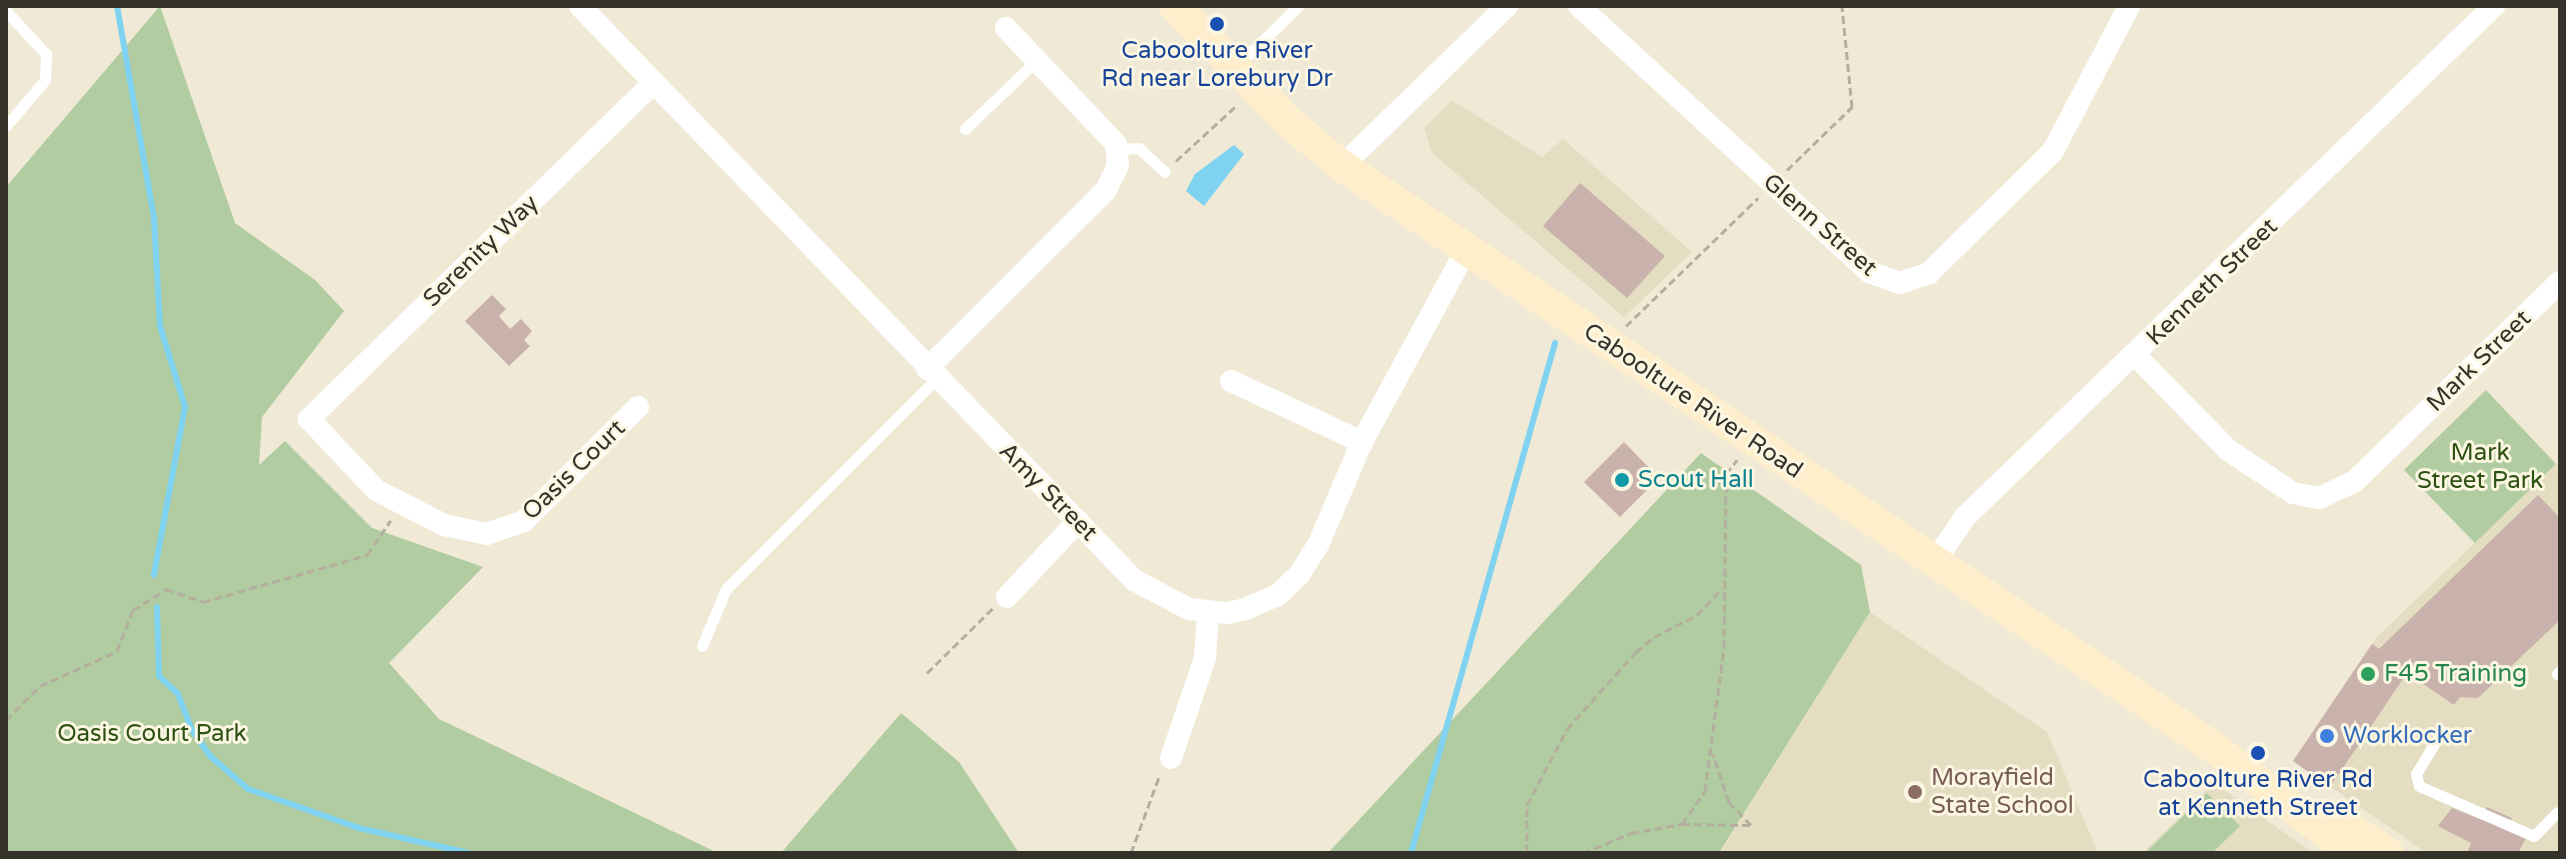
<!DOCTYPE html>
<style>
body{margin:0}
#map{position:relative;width:2566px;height:859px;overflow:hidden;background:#efe9d5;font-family:"Varela Round",sans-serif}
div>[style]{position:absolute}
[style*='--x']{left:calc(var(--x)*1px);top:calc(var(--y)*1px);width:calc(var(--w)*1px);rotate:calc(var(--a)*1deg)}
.built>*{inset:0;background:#e4ddc1}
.green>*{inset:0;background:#b0cca0}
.water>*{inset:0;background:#7fd2f0}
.stream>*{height:6px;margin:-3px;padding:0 3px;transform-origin:3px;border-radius:3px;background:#7fd2f0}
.building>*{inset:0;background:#c8b2ab}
.path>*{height:3px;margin-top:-1.5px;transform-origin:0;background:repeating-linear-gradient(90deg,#b3ae9e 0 8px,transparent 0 12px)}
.lane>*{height:11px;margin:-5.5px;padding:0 5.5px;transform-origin:5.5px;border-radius:5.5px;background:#fff}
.street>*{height:22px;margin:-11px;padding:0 11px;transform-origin:11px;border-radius:11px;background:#fff}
.secondary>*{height:32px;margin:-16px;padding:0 16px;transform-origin:16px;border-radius:16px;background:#feeecb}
.dots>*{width:22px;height:22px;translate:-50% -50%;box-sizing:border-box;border:4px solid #fcf7e2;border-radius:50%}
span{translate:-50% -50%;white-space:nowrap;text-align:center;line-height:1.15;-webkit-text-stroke:6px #fcf7e2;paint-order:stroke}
.transit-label{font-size:24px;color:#164399}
.street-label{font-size:24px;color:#34322a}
.park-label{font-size:24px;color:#2e5114}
.culture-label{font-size:24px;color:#0d838f}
.left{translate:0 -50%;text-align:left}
.leisure-label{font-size:24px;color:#27864d}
.shop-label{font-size:24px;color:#366cbe}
.education-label{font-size:24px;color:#785e54}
.frame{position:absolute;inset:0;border:8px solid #34322a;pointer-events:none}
</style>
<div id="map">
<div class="built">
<i style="clip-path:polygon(1452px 100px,1542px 157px,1563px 139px,1692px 252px,1624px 317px,1432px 153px,1424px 128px)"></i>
<i style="clip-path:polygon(2560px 461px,2560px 849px,2555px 853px,2427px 853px,2293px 761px,2376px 638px)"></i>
<i style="clip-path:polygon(1870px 612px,2047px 732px,2098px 853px,1720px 853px)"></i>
<i style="clip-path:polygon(2214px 783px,2313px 853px,2143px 853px)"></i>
</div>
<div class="green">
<i style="clip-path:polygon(160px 6px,235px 223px,315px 280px,344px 311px,262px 417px,259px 465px,285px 441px,372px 528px,483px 567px,389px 663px,439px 719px,718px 853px,6px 853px,6px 187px)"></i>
<i style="clip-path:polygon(2486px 390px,2556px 464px,2475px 543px,2404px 470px)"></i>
<i style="clip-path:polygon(1701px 453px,1861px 565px,1870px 612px,1719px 853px,1328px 853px)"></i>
<i style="clip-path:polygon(901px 713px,959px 762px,1019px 853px,781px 853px)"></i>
<i style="clip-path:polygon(2207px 793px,2240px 826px,2212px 853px,2145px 853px)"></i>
</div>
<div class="water">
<i style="clip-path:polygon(1234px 145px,1244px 154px,1204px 206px,1186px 191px,1195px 174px)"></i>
</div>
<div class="stream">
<i style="--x:117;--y:6;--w:215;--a:80.1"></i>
<i style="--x:154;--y:218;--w:108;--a:86.8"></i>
<i style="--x:160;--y:326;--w:85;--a:72.8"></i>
<i style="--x:185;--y:407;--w:171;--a:100.5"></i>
<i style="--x:157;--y:607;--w:69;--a:88.3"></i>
<i style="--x:159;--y:676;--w:26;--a:43"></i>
<i style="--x:178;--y:694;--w:39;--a:69"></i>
<i style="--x:192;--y:730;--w:32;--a:55"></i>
<i style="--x:210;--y:756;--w:50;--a:41"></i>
<i style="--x:248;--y:789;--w:118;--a:19.4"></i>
<i style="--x:359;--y:828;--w:112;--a:12.9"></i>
<i style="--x:1411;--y:853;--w:530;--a:-74.23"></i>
</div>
<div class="building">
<i style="clip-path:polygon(1580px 183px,1665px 256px,1627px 298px,1543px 226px)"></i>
<i style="clip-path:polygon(492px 295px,506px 309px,499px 316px,510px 329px,521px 319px,532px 331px,524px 340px,530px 346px,509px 366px,465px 321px)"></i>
<i style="clip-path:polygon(1624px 442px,1659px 478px,1620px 517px,1584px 482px)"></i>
<i style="clip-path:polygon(2538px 495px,2560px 518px,2560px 620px,2478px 698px,2460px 697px,2454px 705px,2407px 673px,2330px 787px,2293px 761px,2372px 644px,2379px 649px)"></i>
<i style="clip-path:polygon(2487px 807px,2512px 818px,2506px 830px,2526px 838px,2518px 853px,2467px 853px,2471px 843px,2438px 826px,2452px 808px,2482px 820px)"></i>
</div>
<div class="path">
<i style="--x:1176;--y:161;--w:80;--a:-42.5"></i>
<i style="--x:1787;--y:170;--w:91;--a:-44.1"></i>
<i style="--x:1852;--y:107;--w:101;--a:-95.7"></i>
<i style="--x:1626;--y:326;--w:184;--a:-44.1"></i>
<i style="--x:927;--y:673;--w:93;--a:-44.6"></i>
<i style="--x:6;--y:720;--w:48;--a:-45"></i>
<i style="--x:40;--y:686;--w:85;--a:-24.4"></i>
<i style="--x:117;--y:651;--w:44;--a:-68.7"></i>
<i style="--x:133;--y:610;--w:39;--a:-32"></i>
<i style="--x:166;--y:589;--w:39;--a:19"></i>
<i style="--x:203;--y:602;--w:171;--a:-16"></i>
<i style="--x:367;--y:555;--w:42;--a:-55.6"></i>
<i style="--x:1682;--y:824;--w:69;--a:0.8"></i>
<i style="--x:1751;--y:825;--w:32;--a:-134"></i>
<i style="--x:1729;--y:802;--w:51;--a:-108.4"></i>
<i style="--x:1131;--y:853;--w:84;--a:-69.8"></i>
<i style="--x:1527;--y:853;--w:48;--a:-90"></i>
<i style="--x:1527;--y:805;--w:86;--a:-62.2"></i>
<i style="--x:1567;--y:729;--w:103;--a:-48.1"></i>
<i style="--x:1636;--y:652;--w:23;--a:-40"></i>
<i style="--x:1654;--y:637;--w:48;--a:-27.1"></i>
<i style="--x:1697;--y:615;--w:37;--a:-47"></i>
<i style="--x:1583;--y:853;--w:52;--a:-22.6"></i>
<i style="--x:1631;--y:833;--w:52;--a:-10"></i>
<i style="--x:1682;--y:824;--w:40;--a:-55.1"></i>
<i style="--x:1705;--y:791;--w:144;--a:-82.4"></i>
<i style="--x:1724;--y:648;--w:174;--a:-89.3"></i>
<i style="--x:1726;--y:474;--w:18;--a:-52"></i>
</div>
<div class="lane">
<i style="--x:6;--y:11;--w:59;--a:47.1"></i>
<i style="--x:46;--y:54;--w:26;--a:92"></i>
<i style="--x:45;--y:80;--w:60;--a:130.3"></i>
<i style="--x:1237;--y:66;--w:86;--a:-44.5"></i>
<i style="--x:965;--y:129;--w:100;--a:-43.8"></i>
<i style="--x:1116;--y:149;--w:23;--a:-2"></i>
<i style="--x:1139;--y:148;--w:35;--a:43"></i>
<i style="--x:702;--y:646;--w:62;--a:-67.2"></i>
<i style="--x:726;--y:589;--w:297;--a:-45"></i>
<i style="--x:2557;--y:674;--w:4;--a:-45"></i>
<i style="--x:2442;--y:731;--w:50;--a:121.2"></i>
<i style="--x:2416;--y:774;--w:12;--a:76"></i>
<i style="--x:2419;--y:786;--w:125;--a:23.5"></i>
<i style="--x:2534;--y:836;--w:33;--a:-46"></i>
</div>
<div class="street">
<i style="--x:580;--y:6;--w:798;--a:46.02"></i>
<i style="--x:1134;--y:580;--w:62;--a:27.8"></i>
<i style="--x:1189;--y:609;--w:39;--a:6"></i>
<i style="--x:1228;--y:613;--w:17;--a:-13"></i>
<i style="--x:1245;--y:609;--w:36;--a:-23"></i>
<i style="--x:1278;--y:595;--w:29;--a:-44"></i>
<i style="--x:1299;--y:575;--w:36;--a:-58"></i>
<i style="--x:1318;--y:545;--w:112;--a:-66.9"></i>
<i style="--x:1362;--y:442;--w:220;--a:-61.5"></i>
<i style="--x:1579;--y:6;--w:394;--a:42.5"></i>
<i style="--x:1869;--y:272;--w:32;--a:20"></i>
<i style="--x:1899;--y:283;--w:32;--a:-18"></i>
<i style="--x:1929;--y:273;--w:174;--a:-44.5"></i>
<i style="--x:2053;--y:151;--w:164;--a:-62.3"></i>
<i style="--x:1342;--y:166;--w:230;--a:-44.1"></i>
<i style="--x:2136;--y:356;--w:132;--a:45.6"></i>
<i style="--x:2228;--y:450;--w:78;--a:33.5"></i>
<i style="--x:2293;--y:493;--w:26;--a:11"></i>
<i style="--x:2319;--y:498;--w:38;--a:-25"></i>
<i style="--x:2354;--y:482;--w:287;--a:-44.2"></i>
<i style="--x:927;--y:369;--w:253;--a:-45"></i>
<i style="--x:1106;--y:190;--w:28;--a:-64"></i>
<i style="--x:1118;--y:165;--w:21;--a:-95"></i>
<i style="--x:1116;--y:144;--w:160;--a:-133.5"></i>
<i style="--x:1231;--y:381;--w:145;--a:25"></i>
<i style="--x:638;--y:407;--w:161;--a:135"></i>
<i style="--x:524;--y:521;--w:39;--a:161"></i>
<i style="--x:487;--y:534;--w:44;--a:-168.2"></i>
<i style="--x:444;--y:525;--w:76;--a:-152.8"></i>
<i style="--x:376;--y:490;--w:98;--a:-133.3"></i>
<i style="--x:309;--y:419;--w:481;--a:-44.3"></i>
<i style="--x:1935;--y:561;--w:53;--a:-55.7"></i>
<i style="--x:1965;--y:517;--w:736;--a:-44.01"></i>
<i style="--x:1007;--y:597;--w:104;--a:-46.9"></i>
<i style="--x:1171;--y:758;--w:106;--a:-71.2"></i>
<i style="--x:1205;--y:658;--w:45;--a:-86.2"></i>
</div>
<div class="secondary">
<i style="--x:1175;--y:6;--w:165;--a:45.5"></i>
<i style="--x:1291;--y:124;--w:66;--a:39.5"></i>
<i style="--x:1342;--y:166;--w:1047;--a:33.71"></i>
<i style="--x:2213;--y:747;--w:175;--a:37.3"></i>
<i style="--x:2338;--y:821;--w:59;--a:32.6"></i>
</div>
<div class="dots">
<i style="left:1217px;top:24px;background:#1a4fb4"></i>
<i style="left:1622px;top:480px;background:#0f9aa8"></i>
<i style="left:2368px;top:674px;background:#2e9e5b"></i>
<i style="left:2327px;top:736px;background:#3f7fe0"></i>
<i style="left:2258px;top:753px;background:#1a4fb4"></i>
<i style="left:1915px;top:792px;background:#8d6e63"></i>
</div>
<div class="transit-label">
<span style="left:1217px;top:65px">Caboolture River<br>Rd near Lorebury Dr</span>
<span style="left:2258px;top:794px">Caboolture River Rd<br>at Kenneth Street</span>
</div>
<div class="street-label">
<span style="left:1820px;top:225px;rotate:41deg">Glenn Street</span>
<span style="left:481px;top:251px;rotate:-44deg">Serenity Way</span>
<span style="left:2212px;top:282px;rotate:-44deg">Kenneth Street</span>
<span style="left:2479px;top:361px;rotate:-44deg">Mark Street</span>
<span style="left:1693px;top:401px;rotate:34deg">Caboolture River Road</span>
<span style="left:574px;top:470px;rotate:-44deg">Oasis Court</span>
<span style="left:1048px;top:492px;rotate:45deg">Amy Street</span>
</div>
<div class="park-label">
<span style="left:2480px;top:467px">Mark<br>Street Park</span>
<span style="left:152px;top:734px">Oasis Court Park</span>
</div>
<div class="culture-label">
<span class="left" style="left:1638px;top:480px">Scout Hall</span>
</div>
<div class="leisure-label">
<span class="left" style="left:2384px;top:674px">F45 Training</span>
</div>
<div class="shop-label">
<span class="left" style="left:2343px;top:736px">Worklocker</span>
</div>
<div class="education-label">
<span class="left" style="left:1931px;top:792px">Morayfield<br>State School</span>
</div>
<div class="frame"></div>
</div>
